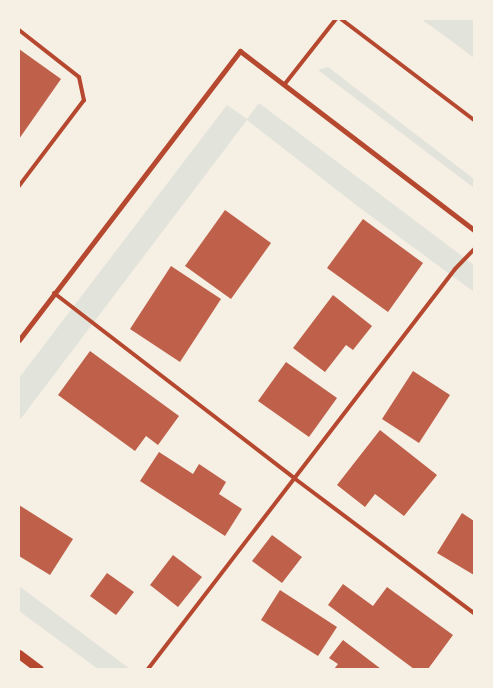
<!DOCTYPE html>
<style>
body{margin:0}
#map{position:relative;width:493px;height:688px;overflow:hidden;background:#f6efe4;font-family:"Playfair Display",serif}
div>[style]{position:absolute}
[style*='--x']{left:calc(var(--x)*1px);top:calc(var(--y)*1px);width:calc(var(--w)*1px);rotate:calc(var(--a)*1deg)}
.green>*{inset:0;background:#e2e4dc}
.building>*{inset:0;background:#bf614a}
.service>*{height:4px;margin:-2px;padding:0 2px;transform-origin:2px;border-radius:2px;background:#b5482f}
.minor>*{height:5px;margin:-2.5px;padding:0 2.5px;transform-origin:2.5px;border-radius:2.5px;background:#b5482f}
.tertiary>*{height:9px;margin:-4.5px;padding:0 4.5px;transform-origin:4.5px;border-radius:4.5px;background:#b5482f}
span{translate:-50% -50%;white-space:nowrap;text-align:center;line-height:1.15;-webkit-text-stroke:4px #f6efe4;paint-order:stroke}
.frame{position:absolute;inset:0;border:20px solid #f6efe4;pointer-events:none}
</style>
<div id="map">
<div class="green">
<i style="clip-path:polygon(421px 19px,474px 19px,474px 58px,453px 42px)"></i>
<i style="clip-path:polygon(328px 67px,474px 179px,474px 188px,318px 70px)"></i>
<i style="clip-path:polygon(259px 103px,474px 265px,474px 292px,360px 208px,247px 120px,19px 421px,19px 378px,227px 105px,247px 119px)"></i>
<i style="clip-path:polygon(19px 586px,130px 669px,98px 669px,19px 611px)"></i>
</div>
<div class="building">
<i style="clip-path:polygon(19px 49px,61px 79px,19px 139px)"></i>
<i style="clip-path:polygon(225px 210px,271px 243px,231px 299px,185px 266px)"></i>
<i style="clip-path:polygon(363px 219px,423px 263px,388px 312px,327px 268px)"></i>
<i style="clip-path:polygon(171px 266px,221px 299px,180px 362px,130px 329px)"></i>
<i style="clip-path:polygon(333px 295px,372px 326px,353px 350px,346px 345px,325px 372px,293px 348px)"></i>
<i style="clip-path:polygon(90px 351px,179px 416px,158px 445px,146px 436px,135px 451px,58px 395px)"></i>
<i style="clip-path:polygon(286px 362px,337px 398px,309px 437px,258px 401px)"></i>
<i style="clip-path:polygon(413px 371px,450px 395px,419px 443px,382px 419px)"></i>
<i style="clip-path:polygon(380px 430px,437px 475px,404px 516px,375px 494px,365px 507px,337px 485px)"></i>
<i style="clip-path:polygon(159px 452px,193px 474px,199px 464px,226px 482px,219px 494px,242px 509px,225px 536px,140px 481px)"></i>
<i style="clip-path:polygon(19px 505px,73px 539px,50px 575px,19px 556px)"></i>
<i style="clip-path:polygon(462px 513px,474px 521px,474px 575px,437px 553px)"></i>
<i style="clip-path:polygon(272px 535px,302px 557px,282px 583px,252px 561px)"></i>
<i style="clip-path:polygon(173px 555px,202px 577px,178px 607px,150px 585px)"></i>
<i style="clip-path:polygon(107px 573px,134px 592px,116px 615px,90px 596px)"></i>
<i style="clip-path:polygon(343px 584px,373px 606px,387px 587px,453px 635px,428px 669px,414px 669px,328px 605px)"></i>
<i style="clip-path:polygon(280px 590px,337px 627px,318px 656px,261px 620px)"></i>
<i style="clip-path:polygon(343px 640px,381px 669px,334px 669px,338px 664px,329px 658px)"></i>
</div>
<div class="service">
<i style="--x:341;--y:19;--w:167;--a:37.2"></i>
<i style="--x:19;--y:30;--w:76;--a:38.1"></i>
<i style="--x:79;--y:77;--w:24;--a:78"></i>
<i style="--x:84;--y:100;--w:108;--a:127.1"></i>
<i style="--x:284;--y:85;--w:84;--a:-51.8"></i>
<i style="--x:54;--y:293;--w:303;--a:37.6"></i>
<i style="--x:294;--y:478;--w:225;--a:36.9"></i>
<i style="--x:148;--y:669;--w:504;--a:-52.49"></i>
<i style="--x:455;--y:269;--w:28;--a:-46"></i>
</div>
<div class="minor">
<i style="--x:19;--y:340;--w:364;--a:-52.6"></i>
<i style="--x:240;--y:51;--w:295;--a:37.4"></i>
</div>
<div class="tertiary">
<i style="--x:19;--y:654;--w:25;--a:37"></i>
</div>
<div class="frame"></div>
</div>
